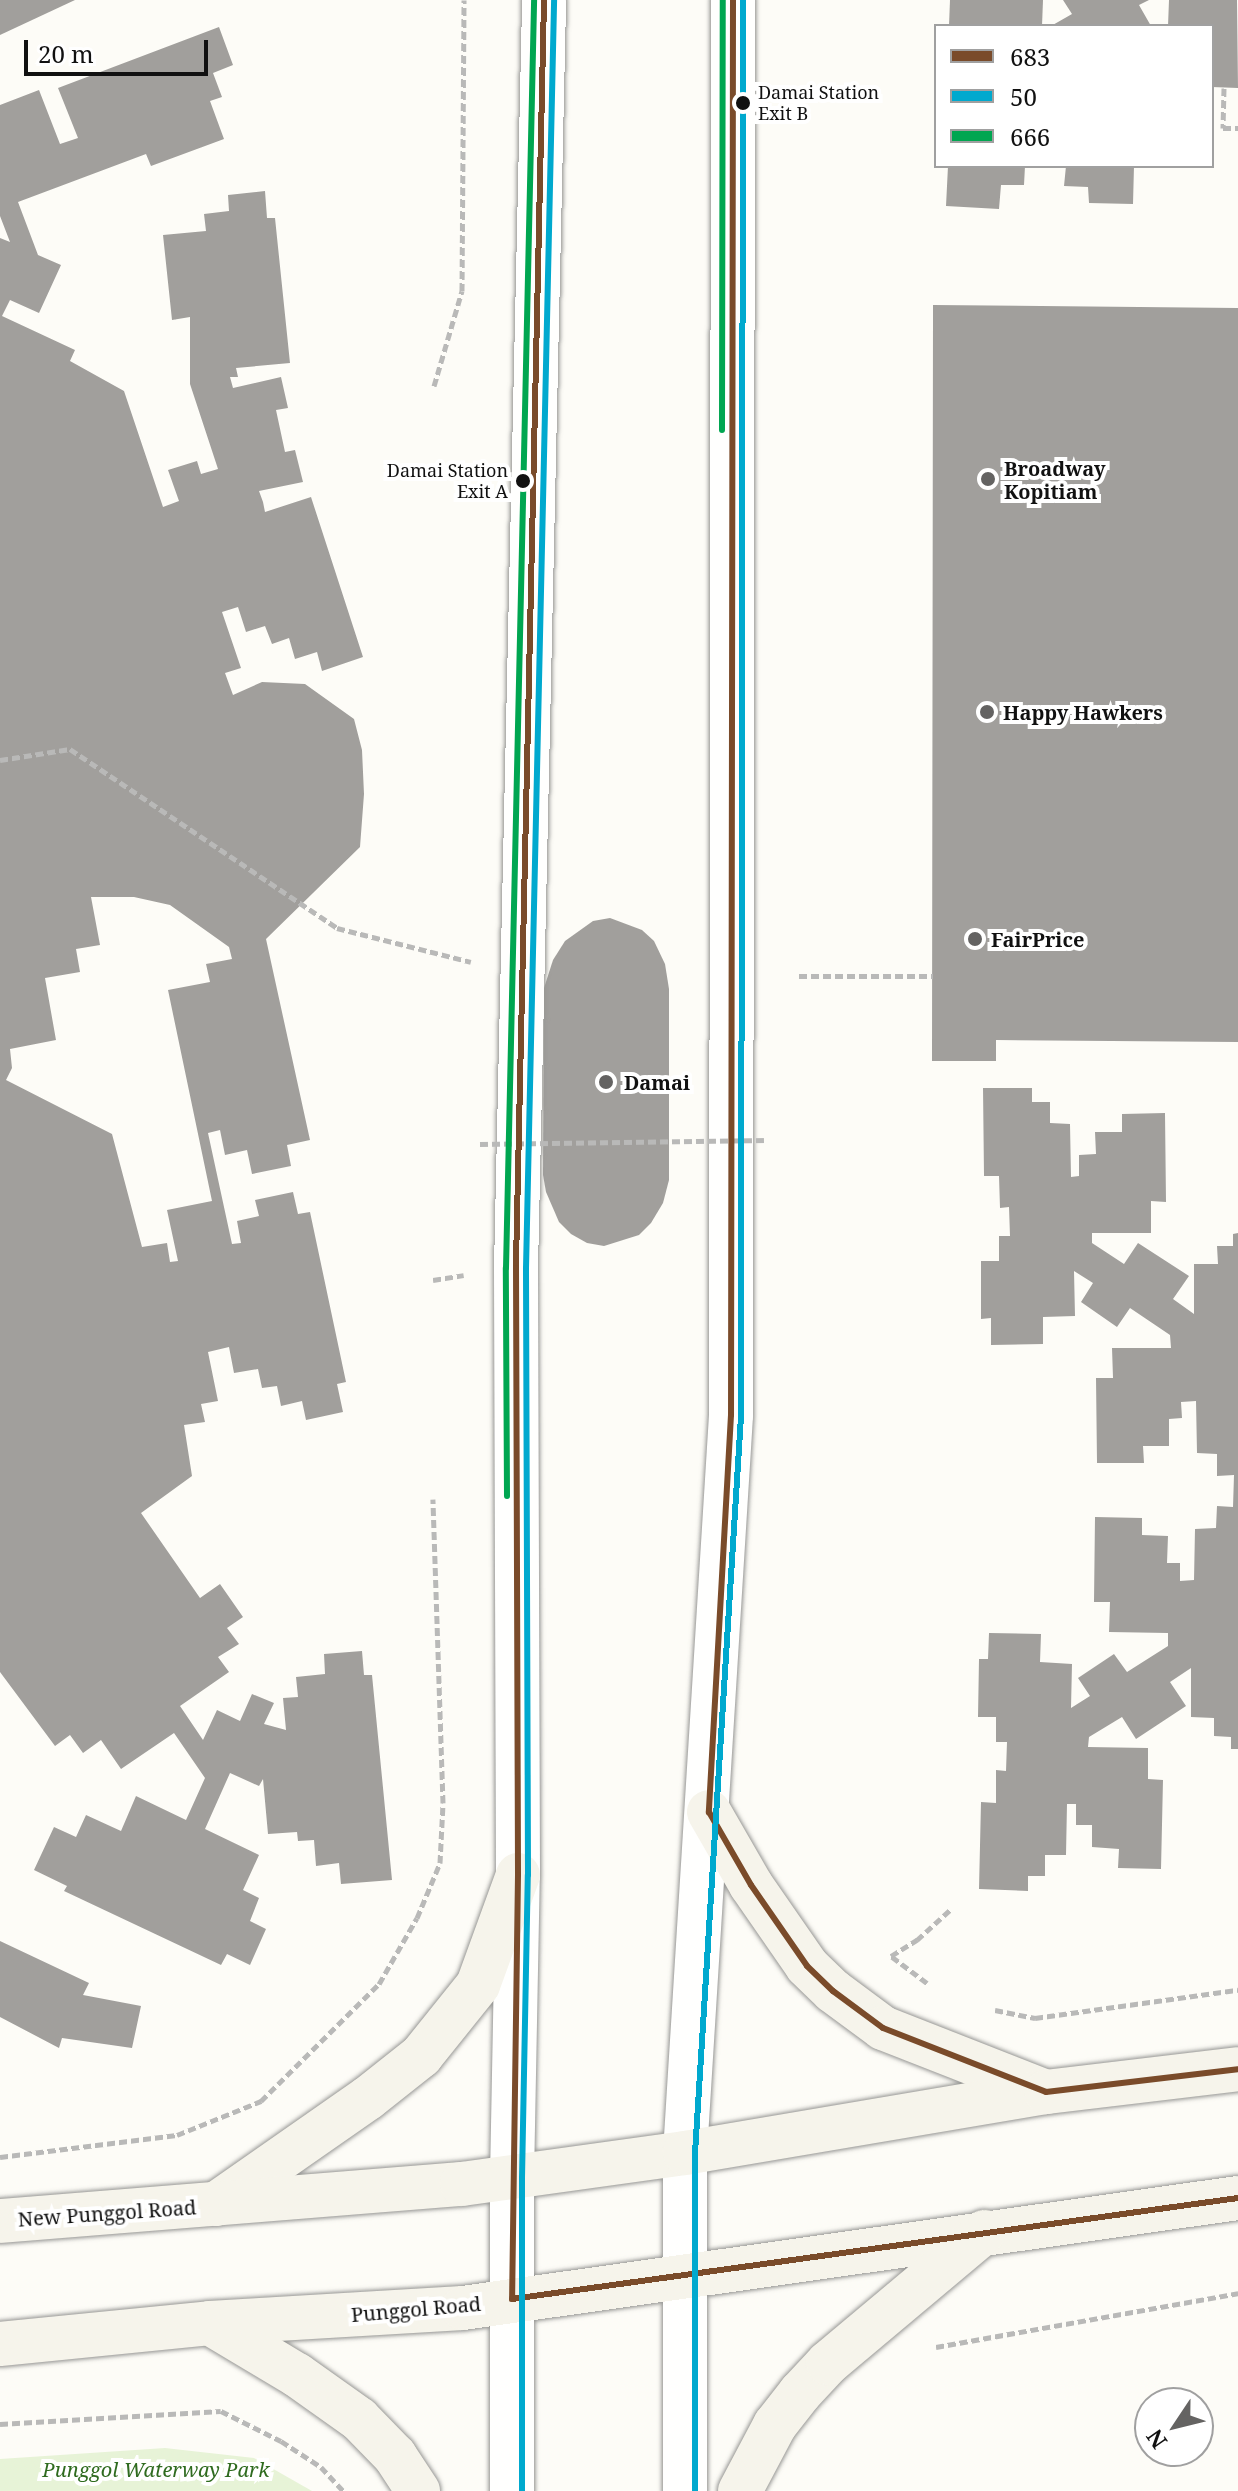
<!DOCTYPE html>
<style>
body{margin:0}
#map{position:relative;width:1238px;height:2491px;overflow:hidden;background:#fdfcf7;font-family:"Noto Serif",serif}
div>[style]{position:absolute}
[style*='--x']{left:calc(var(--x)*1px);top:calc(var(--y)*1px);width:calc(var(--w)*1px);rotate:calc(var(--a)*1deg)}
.green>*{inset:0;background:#e7f3d7}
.building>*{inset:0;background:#a19f9c}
.path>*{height:5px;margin-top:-2.5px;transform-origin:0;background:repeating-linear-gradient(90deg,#b9b9b8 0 8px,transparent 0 12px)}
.roads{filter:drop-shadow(0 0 2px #979795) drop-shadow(0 0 2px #979795)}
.tertiary>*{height:44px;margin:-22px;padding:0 22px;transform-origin:22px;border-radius:22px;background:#fffffe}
.secondary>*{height:44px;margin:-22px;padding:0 22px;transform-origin:22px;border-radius:22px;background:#f6f4eb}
.path-bridge>*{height:5px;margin-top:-2.5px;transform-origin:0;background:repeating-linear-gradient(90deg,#b9b9b8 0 8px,transparent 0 12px)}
.bus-1>*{height:6px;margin:-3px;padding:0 3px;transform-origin:3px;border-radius:3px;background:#7a4b2a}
.bus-2>*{height:6px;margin:-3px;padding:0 3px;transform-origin:3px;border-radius:3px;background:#00a9ce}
.bus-3>*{height:6px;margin:-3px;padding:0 3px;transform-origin:3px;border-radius:3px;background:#00a651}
.dots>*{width:22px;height:22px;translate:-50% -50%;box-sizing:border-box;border:4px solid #fff;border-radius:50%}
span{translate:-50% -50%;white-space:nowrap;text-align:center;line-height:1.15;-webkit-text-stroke:8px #fff;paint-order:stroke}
.bus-label{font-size:18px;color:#111}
.left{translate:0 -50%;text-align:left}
.right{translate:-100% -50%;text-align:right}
.poi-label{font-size:20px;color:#111;font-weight:700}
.street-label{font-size:20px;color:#111}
.park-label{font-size:20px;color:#2f6b1f;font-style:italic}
.legend{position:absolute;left:934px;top:24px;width:280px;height:144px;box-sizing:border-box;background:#fff;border:2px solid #a0a0a0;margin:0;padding:10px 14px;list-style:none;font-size:24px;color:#111}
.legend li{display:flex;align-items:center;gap:16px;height:40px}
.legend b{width:40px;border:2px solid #a0a0a0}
.north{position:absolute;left:1134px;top:2387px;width:80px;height:80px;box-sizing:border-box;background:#fff;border:2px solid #a0a0a0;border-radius:50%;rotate:235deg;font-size:22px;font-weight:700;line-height:32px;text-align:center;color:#111}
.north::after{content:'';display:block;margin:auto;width:28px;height:36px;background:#646362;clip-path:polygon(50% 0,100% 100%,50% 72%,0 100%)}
.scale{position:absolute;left:24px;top:40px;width:184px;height:36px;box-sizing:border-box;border:4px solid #111;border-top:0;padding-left:10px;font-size:24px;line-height:28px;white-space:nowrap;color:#111;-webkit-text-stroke:6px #fff;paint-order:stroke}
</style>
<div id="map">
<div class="green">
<i style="clip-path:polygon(165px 2448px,254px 2458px,312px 2491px,0 2491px,0 2459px)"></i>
</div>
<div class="building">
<i style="clip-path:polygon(0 0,75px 0,0 35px)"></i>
<i style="clip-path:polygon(950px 0,1043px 0,1042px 26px,949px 26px)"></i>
<i style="clip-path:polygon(1063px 0,1149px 0,1139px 5px,1151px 26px,1051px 26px,1072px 14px)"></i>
<i style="clip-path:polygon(1169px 0,1237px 0,1238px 88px,1212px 87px,1212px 26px,1168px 26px)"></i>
<i style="clip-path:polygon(evenodd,219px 27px,233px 65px,213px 73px,222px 97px,210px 101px,224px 139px,151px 166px,146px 154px,18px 202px,38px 255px,61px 265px,39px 313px,10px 300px,2px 316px,75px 350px,70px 361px,124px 391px,163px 507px,179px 501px,168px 470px,197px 461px,201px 474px,218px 469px,190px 384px,190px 317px,172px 320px,163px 235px,206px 231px,204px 214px,229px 211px,228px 195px,265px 191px,267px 218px,275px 218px,290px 363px,236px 368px,238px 377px,230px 377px,233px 388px,281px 377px,288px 408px,276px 410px,285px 452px,295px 450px,303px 482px,259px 491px,263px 502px,265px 512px,311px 497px,363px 657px,322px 671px,317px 652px,295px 659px,289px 638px,272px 644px,265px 626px,246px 632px,238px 607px,222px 612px,241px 668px,225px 673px,233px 695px,262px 682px,305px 684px,354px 719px,362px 750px,364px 794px,360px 847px,266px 939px,310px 1140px,287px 1145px,291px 1166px,252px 1174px,247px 1150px,225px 1155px,220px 1130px,208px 1133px,232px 1244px,241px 1243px,237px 1221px,259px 1216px,255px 1200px,293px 1192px,298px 1214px,310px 1212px,346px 1382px,337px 1384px,343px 1412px,306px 1420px,302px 1401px,281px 1406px,277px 1386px,262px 1388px,258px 1369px,234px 1373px,229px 1347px,208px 1352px,218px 1401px,201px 1404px,205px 1422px,184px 1425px,192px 1476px,141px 1513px,200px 1598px,220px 1584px,243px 1617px,227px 1628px,239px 1644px,218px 1657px,229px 1672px,180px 1706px,203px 1740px,217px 1710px,240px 1721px,252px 1694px,274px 1703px,264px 1724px,286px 1730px,283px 1698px,298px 1697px,296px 1677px,325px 1674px,324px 1654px,362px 1651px,364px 1675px,372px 1675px,392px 1880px,341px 1884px,339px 1863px,316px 1866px,314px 1840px,298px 1841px,297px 1832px,268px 1834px,263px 1779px,259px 1786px,230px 1773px,205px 1829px,259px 1855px,243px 1890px,259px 1898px,250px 1921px,266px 1929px,250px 1965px,227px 1954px,221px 1965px,64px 1891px,67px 1886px,34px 1870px,54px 1827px,76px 1837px,86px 1815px,121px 1831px,136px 1796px,186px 1820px,205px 1778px,174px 1733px,121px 1769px,101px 1740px,83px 1753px,70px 1735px,55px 1746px,0 1672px,0 238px,10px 242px,0 216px,0 105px,39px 90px,60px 144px,78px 138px,58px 88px,219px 27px,91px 897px,134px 897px,170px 905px,229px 947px,232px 959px,206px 964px,210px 982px,168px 990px,212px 1201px,167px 1210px,178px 1261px,170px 1262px,167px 1243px,142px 1247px,112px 1134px,6px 1080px,12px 1068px,10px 1049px,56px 1040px,45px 978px,80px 972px,76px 949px,100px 945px,91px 897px)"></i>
<i style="clip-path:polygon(948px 166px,1025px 166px,1024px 185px,1001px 185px,999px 209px,946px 206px)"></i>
<i style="clip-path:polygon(1066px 166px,1134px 166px,1133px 204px,1089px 203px,1088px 187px,1064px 186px)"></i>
<i style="clip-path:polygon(933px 305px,1238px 308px,1238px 1042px,996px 1040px,996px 1061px,932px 1061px)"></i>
<i style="clip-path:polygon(610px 918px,642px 930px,654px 941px,665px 964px,669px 989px,669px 1180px,663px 1203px,651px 1223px,639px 1235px,604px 1246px,587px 1243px,571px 1234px,559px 1222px,546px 1192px,543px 1175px,544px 988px,553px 960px,565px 941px,593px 921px)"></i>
<i style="clip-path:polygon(983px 1088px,1032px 1088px,1032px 1102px,1050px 1102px,1050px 1123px,1070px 1124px,1071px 1177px,1079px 1176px,1079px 1155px,1096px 1154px,1095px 1132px,1122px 1132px,1122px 1114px,1165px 1113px,1166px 1202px,1151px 1201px,1151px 1233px,1092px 1233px,1092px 1243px,1124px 1264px,1138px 1243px,1189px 1276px,1173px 1299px,1194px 1314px,1194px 1264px,1218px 1264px,1217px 1246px,1233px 1246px,1233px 1234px,1238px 1233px,1238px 1749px,1231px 1749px,1231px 1737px,1214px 1736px,1214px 1718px,1191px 1717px,1191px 1668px,1170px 1682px,1186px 1706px,1136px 1739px,1122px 1717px,1089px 1737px,1088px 1747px,1148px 1748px,1148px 1779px,1163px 1780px,1161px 1869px,1118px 1868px,1119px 1849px,1092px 1847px,1092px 1825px,1076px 1825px,1076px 1804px,1067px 1804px,1066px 1855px,1045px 1855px,1045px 1876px,1028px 1876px,1028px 1891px,979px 1889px,981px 1802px,996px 1803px,996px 1770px,1006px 1771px,1007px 1742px,996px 1742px,996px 1717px,978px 1717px,979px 1659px,988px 1659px,989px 1633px,1041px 1634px,1040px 1662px,1072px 1664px,1071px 1708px,1090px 1696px,1078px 1678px,1114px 1654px,1127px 1672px,1168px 1646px,1168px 1633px,1109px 1632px,1110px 1602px,1094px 1602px,1095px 1517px,1142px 1518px,1142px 1535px,1168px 1536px,1167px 1563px,1180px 1563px,1180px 1581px,1194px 1580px,1195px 1529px,1216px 1528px,1217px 1506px,1233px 1507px,1234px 1475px,1217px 1476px,1217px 1454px,1197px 1453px,1196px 1401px,1181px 1402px,1182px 1418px,1169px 1419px,1169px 1446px,1143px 1446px,1144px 1463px,1097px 1463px,1096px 1378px,1113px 1378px,1112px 1348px,1171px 1348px,1170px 1335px,1130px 1308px,1117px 1327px,1081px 1302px,1093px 1283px,1074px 1271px,1075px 1316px,1043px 1317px,1043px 1344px,991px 1345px,991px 1318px,981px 1319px,981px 1261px,999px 1261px,999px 1236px,1010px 1236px,1009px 1207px,1000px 1208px,999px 1176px,984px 1176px)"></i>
<i style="clip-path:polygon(0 1941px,89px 1983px,83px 1995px,141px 2006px,132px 2048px,62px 2038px,59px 2048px,0 2017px)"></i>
</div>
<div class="path">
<i style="--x:1224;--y:88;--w:40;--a:91.4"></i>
<i style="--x:1223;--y:128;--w:15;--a:0"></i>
<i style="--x:434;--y:386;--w:99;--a:-73.6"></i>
<i style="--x:462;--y:291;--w:291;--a:-89.6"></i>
<i style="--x:0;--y:760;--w:71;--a:-8.9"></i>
<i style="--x:70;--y:749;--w:321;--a:33.8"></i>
<i style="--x:337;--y:928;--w:138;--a:14.2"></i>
<i style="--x:799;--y:976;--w:134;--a:0"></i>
<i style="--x:433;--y:1280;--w:31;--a:-9"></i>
<i style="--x:927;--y:1983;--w:45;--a:-143.1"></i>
<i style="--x:891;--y:1956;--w:31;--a:-32"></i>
<i style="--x:917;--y:1940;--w:47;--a:-42.4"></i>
<i style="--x:995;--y:2010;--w:41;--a:11.3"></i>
<i style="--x:1035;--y:2018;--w:205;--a:-7.9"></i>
<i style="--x:0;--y:2157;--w:178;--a:-7.1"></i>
<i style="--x:177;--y:2135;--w:91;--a:-22"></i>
<i style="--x:261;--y:2101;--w:166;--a:-44.8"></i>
<i style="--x:379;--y:1984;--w:76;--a:-60.1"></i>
<i style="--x:417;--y:1918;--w:60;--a:-67.3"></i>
<i style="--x:440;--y:1863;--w:60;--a:-87.1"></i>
<i style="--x:443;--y:1803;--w:304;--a:-91.9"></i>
<i style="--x:936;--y:2347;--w:307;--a:-10.1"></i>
<i style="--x:0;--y:2424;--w:221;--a:-3.4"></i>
<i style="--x:221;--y:2411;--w:67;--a:26.6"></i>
<i style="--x:281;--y:2441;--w:48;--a:33"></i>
<i style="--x:321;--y:2467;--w:33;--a:47"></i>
</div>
<div class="roads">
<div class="tertiary">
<i style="--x:512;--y:2491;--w:313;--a:-90"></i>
<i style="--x:512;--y:2178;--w:303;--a:-88.9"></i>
<i style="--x:518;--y:1875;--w:607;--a:-90.19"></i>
<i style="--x:516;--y:1268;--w:1268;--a:-88.73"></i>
<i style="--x:685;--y:2491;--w:338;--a:-90"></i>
<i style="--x:685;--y:2153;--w:739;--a:-86.43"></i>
<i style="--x:731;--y:1415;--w:1415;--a:-89.92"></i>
</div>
<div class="secondary">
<i style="--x:709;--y:1812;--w:84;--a:60.1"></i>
<i style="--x:751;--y:1885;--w:98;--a:55.3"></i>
<i style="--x:807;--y:1966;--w:36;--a:44"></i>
<i style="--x:833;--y:1991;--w:62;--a:36.5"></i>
<i style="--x:883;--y:2028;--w:175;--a:21.4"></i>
<i style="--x:216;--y:2204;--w:185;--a:-34.9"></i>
<i style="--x:368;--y:2098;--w:68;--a:-38.4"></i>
<i style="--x:421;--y:2056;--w:91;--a:-51.2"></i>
<i style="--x:478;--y:1985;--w:117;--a:-70"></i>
<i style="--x:0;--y:2221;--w:463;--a:-4.6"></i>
<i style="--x:462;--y:2184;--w:225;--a:-7.9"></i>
<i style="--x:685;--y:2153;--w:366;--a:-9.6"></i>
<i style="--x:1046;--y:2092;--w:193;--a:-6.8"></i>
<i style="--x:210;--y:2323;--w:101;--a:30.9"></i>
<i style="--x:297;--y:2375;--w:76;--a:35.4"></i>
<i style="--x:359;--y:2419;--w:52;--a:45.8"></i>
<i style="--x:395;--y:2456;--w:42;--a:56.7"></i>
<i style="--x:0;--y:2344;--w:211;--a:-5.7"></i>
<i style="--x:210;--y:2323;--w:253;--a:-3.4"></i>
<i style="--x:463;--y:2308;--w:783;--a:-8.08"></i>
<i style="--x:740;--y:2491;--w:75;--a:-62.1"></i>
<i style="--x:775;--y:2425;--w:41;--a:-52"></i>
<i style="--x:800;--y:2393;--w:41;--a:-47"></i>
<i style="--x:828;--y:2363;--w:204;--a:-40"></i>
</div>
</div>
<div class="path-bridge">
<i style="--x:480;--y:1144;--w:288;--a:-0.8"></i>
</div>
<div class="bus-1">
<i style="--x:544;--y:0;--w:1268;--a:91.27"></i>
<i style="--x:516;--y:1268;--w:607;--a:89.81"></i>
<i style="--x:518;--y:1875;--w:424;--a:90.8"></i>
<i style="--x:512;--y:2299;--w:733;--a:-7.92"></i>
<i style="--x:733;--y:0;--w:1415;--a:90.08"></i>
<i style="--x:731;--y:1415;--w:398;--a:93.2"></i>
<i style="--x:709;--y:1812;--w:84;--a:60.1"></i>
<i style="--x:751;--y:1885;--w:98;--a:55.3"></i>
<i style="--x:807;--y:1966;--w:36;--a:44"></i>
<i style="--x:833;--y:1991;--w:62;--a:36.5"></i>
<i style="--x:883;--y:2028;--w:175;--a:21.4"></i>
<i style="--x:1046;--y:2092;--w:193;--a:-6.8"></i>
</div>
<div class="bus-2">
<i style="--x:522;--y:2491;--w:313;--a:-90"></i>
<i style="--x:522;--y:2178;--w:303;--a:-88.9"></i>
<i style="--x:528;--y:1875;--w:607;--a:-90.19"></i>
<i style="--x:526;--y:1268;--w:1268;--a:-88.73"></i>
<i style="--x:695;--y:2491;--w:338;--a:-90"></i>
<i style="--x:695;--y:2153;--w:739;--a:-86.43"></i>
<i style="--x:741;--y:1415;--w:1415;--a:-89.92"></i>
</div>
<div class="bus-3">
<i style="--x:722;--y:430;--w:430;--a:-89.9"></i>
<i style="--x:507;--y:1496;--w:228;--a:-90.3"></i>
<i style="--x:506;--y:1268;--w:1268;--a:-88.73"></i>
</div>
<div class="dots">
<i style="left:743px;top:103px;background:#111"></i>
<i style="left:988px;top:479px;background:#646362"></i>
<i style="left:523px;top:481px;background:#111"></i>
<i style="left:987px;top:712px;background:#646362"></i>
<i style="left:975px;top:939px;background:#646362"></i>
<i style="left:606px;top:1082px;background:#646362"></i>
</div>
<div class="bus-label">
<span class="left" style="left:758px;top:103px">Damai Station<br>Exit B</span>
<span class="right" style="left:508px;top:481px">Damai Station<br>Exit A</span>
</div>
<div class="poi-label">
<span class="left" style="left:1004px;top:480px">Broadway<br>Kopitiam</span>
<span class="left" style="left:1003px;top:712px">Happy Hawkers</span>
<span class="left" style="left:991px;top:939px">FairPrice</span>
<span class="left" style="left:624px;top:1082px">Damai</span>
</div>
<div class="street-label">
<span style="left:107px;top:2213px;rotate:-4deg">New Punggol Road</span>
<span style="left:416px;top:2309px;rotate:-5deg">Punggol Road</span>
</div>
<div class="park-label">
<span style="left:156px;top:2469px">Punggol Waterway Park</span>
</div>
<ul class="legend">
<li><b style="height:10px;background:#7a4b2a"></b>683</li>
<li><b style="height:10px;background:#00a9ce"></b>50</li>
<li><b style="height:10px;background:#00a651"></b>666</li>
</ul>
<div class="north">N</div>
<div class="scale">20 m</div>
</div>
